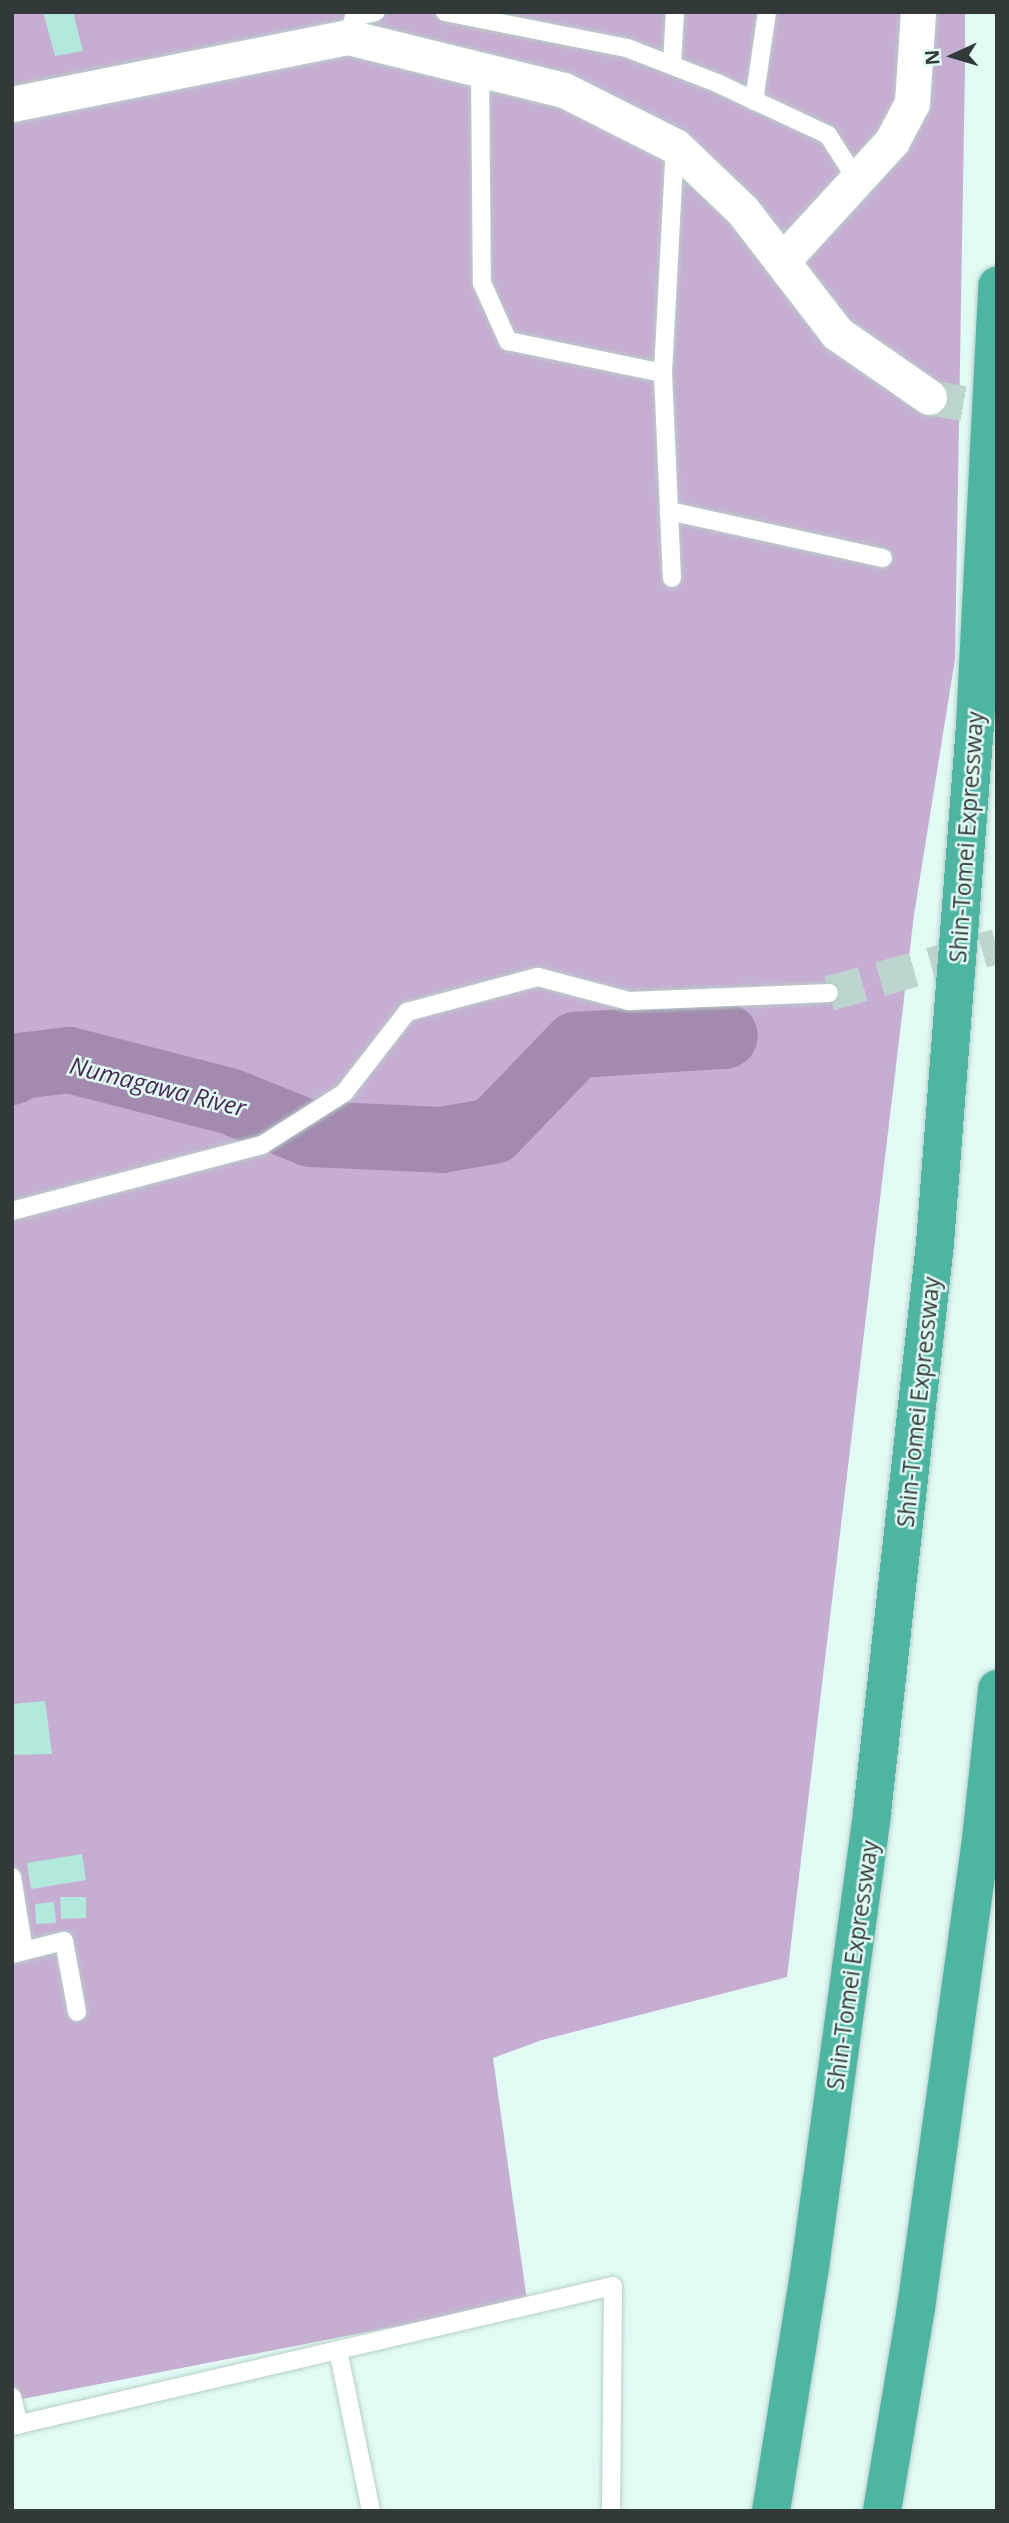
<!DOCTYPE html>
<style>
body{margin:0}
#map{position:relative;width:1009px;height:2523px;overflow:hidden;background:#e1faf4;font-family:"Open Sans",sans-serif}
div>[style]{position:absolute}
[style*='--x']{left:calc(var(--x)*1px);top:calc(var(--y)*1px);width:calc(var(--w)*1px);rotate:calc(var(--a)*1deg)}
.forest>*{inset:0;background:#c6aed2}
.river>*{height:66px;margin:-33px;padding:0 33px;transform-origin:33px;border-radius:33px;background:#a28bae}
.building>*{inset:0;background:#b3e8dd}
.minor-tunnel>*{height:35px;margin-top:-17.5px;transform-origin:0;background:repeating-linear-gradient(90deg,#bed4ce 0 35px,transparent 0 53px)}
.roads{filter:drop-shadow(0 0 2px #b7cfc9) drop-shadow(0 0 2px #b7cfc9)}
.service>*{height:18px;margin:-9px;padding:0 9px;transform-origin:9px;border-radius:9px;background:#fff}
.minor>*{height:35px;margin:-17.5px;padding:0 17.5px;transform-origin:17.5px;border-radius:17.5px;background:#fff}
.motorway>*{height:38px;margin:-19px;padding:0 19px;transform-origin:19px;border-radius:19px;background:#4fb5a3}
span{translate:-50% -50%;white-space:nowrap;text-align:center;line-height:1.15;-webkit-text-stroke:5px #e1faf4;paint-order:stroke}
.street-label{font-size:23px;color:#313a38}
.water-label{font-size:24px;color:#482756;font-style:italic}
.frame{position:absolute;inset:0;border:14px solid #313a38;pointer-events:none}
.north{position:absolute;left:918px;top:21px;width:70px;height:70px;-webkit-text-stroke:5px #e1faf4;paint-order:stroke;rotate:266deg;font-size:19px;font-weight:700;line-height:28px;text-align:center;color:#313a38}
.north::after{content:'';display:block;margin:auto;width:24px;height:32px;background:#313a38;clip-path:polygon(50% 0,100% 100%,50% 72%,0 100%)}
</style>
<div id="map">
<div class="forest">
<i style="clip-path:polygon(12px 12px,965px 12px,965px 67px,955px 659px,914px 915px,787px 1977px,542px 2040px,493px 2058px,527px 2301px,12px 2401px)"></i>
</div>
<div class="river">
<i style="--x:12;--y:1072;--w:11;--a:-34"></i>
<i style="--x:21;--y:1066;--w:48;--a:-7.1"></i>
<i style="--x:69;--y:1060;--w:165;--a:14.4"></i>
<i style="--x:229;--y:1101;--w:88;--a:21.9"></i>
<i style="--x:311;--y:1134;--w:130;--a:2.6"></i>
<i style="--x:441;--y:1140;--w:53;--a:-9.8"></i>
<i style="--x:493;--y:1131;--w:120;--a:-46"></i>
<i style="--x:576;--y:1045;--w:149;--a:-3.5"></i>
</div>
<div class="building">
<i style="clip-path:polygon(43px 12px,73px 12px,83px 51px,55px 56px)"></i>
<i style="clip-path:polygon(45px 1701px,52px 1754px,14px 1755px,12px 1704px)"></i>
<i style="clip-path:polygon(82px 1854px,86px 1880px,31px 1889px,27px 1863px)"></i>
<i style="clip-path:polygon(60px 1897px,86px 1897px,86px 1918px,61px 1919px)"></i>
<i style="clip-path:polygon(54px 1902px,56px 1923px,36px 1924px,35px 1904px)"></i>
</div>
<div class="minor-tunnel">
<i style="--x:929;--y:397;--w:69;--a:10"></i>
<i style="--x:829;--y:993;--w:174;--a:-15.6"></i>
</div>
<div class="roads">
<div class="service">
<i style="--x:445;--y:12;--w:186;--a:11.2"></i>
<i style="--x:627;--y:48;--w:97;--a:21.3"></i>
<i style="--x:717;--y:83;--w:123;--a:25.1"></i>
<i style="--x:828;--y:135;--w:56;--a:57.4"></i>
<i style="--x:348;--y:37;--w:21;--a:-73"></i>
<i style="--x:354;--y:17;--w:22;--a:-13"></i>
<i style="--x:672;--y:65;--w:53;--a:-86.8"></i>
<i style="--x:480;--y:69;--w:214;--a:89.5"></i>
<i style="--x:482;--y:283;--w:64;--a:65.9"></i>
<i style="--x:508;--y:341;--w:158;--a:11.7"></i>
<i style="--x:663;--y:373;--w:227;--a:-87"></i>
<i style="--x:754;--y:101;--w:90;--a:-81.7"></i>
<i style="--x:663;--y:373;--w:205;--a:87.5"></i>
<i style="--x:669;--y:511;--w:219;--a:12.4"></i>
<i style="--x:12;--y:1211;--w:259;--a:-14.8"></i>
<i style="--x:262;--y:1145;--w:97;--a:-32.4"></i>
<i style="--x:344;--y:1093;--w:103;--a:-52.1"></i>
<i style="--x:407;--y:1012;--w:136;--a:-15"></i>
<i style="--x:538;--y:977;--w:94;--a:14.8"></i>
<i style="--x:629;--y:1001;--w:200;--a:-2.3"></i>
<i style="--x:12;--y:1877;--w:75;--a:80.8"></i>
<i style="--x:24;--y:1951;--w:12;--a:166"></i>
<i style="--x:24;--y:1951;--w:41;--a:-14"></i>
<i style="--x:64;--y:1941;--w:72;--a:79.6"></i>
<i style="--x:338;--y:2350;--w:164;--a:78.4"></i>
<i style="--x:12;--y:2397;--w:29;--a:76"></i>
<i style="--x:12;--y:2426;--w:617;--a:-13.11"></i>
<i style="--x:613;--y:2286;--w:225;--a:90.5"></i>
</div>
<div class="minor">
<i style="--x:12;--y:104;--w:343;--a:-11.3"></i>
<i style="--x:348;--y:37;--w:222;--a:13.8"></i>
<i style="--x:564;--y:90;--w:124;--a:26.8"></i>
<i style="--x:675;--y:146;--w:94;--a:43.7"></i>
<i style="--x:743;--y:211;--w:154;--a:52.4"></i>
<i style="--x:837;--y:333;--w:112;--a:34.8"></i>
<i style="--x:784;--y:259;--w:160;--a:-47.5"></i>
<i style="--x:892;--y:141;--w:43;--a:-62.2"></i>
<i style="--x:912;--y:103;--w:91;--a:-86.2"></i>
</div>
<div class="motorway">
<i style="--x:771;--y:2511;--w:247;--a:-80.9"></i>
<i style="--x:810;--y:2267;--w:458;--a:-82.2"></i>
<i style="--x:872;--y:1813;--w:573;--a:-83.69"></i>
<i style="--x:935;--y:1243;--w:519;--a:-85.58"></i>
<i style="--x:975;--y:726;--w:441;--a:-87.1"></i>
<i style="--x:882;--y:2511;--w:206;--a:-80.5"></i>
<i style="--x:916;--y:2308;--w:463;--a:-82.1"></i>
<i style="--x:980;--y:1849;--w:161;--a:-83.9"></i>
</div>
</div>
<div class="street-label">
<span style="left:966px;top:837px;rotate:-86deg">Shin-Tomei Expressway</span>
<span style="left:918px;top:1402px;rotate:-84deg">Shin-Tomei Expressway</span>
<span style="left:852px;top:1965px;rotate:-82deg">Shin-Tomei Expressway</span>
</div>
<div class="water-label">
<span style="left:158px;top:1086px;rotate:14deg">Numagawa River</span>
</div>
<div class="frame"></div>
<div class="north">N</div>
</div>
